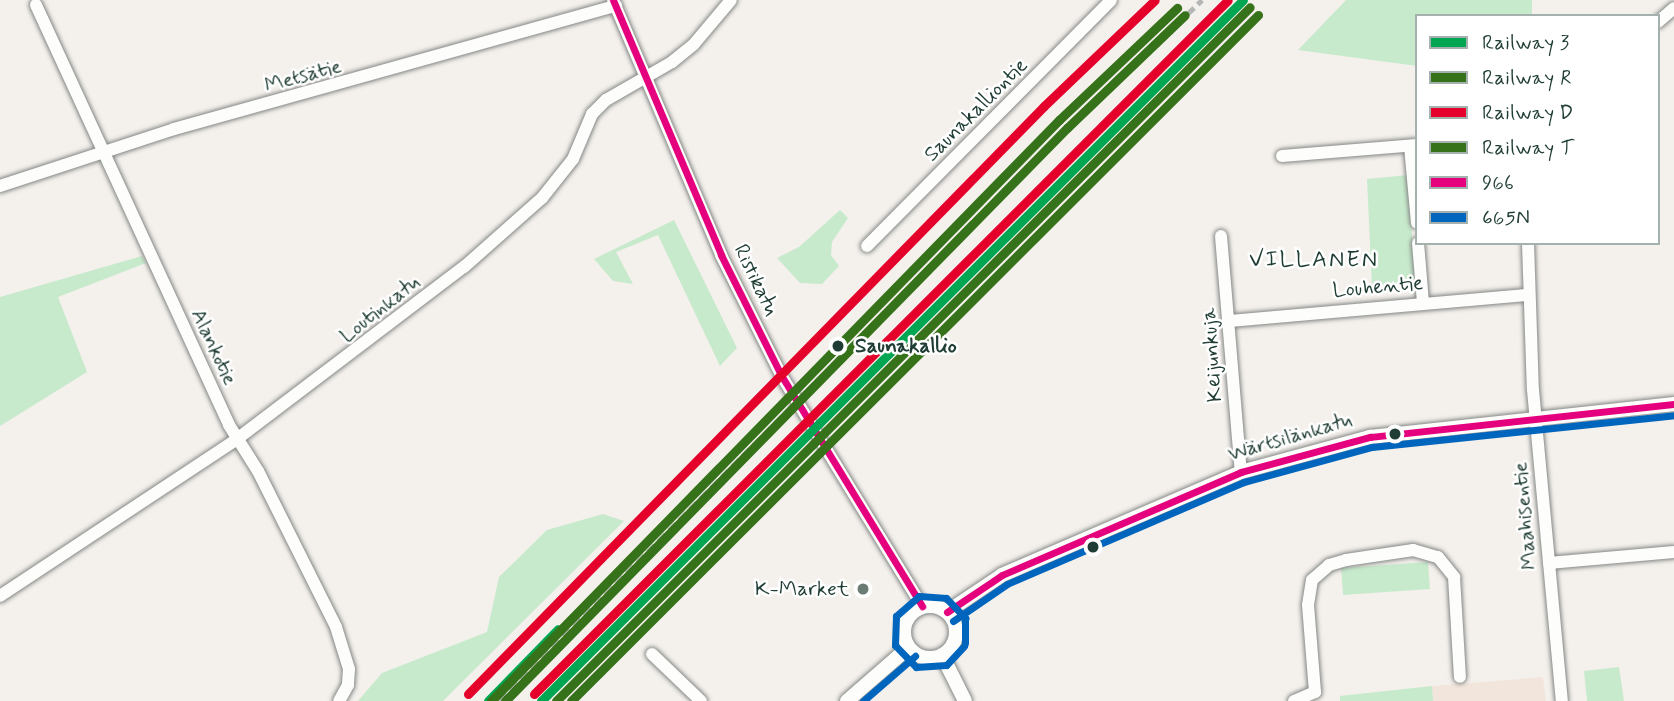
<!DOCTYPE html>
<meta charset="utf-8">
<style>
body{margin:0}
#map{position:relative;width:1674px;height:701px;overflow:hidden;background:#f4f0ec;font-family:Mynerve,sans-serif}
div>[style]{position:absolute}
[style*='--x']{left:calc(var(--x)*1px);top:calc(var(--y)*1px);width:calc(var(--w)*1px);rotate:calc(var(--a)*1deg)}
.built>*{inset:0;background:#f2e6dc}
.green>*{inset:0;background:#c7eacc}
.roads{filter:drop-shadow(0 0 2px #848885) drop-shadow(0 0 2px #848885)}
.minor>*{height:12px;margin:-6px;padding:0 6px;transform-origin:6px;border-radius:6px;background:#fdfdfc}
.tertiary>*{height:14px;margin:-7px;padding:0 7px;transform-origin:7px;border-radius:7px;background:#fdfdfc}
.tertiary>.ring{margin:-7px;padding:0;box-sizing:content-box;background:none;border:14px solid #fdfdfc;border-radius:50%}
.rail>*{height:4.5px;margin-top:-2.25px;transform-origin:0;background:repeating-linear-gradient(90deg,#b4b7b6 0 10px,transparent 0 15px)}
.bus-1>*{height:7px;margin:-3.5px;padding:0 3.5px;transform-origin:3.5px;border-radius:3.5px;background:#e5007d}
.bus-2>*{height:7px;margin:-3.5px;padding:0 3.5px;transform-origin:3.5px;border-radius:3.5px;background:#0065bd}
.rail-1>*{height:9px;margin:-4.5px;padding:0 4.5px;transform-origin:4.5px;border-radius:4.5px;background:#00a651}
.rail-2>*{height:9px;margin:-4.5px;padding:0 4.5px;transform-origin:4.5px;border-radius:4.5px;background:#357219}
.rail-3>*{height:9px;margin:-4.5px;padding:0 4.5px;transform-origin:4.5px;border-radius:4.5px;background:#e4002b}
.rail-4>*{height:9px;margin:-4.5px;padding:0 4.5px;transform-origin:4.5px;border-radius:4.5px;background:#357219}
.dots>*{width:19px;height:19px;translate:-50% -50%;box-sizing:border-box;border:4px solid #fff;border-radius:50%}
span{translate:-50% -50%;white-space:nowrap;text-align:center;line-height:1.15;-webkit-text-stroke:5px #fff;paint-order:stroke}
.street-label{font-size:21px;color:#1f3d34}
.stop-label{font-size:21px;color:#1f3d34;font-weight:700}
.left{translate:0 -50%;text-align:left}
.poi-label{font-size:21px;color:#1f3d34}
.right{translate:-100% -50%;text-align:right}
.neighbourhood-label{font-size:23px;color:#1f3d34;letter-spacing:2px}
.legend{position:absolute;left:1415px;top:14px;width:245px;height:231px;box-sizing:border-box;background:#fff;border:2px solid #a5b1ae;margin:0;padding:9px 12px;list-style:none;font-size:21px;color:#1f3d34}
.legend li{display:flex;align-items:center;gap:14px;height:35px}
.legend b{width:35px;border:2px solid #a5b1ae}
</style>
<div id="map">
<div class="built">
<i style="clip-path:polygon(1543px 677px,1546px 701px,1433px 701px,1432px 686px)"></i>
</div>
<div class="green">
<i style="clip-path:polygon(1346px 0,1532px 0,1532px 16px,1417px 16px,1417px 66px,1298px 50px)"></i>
<i style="clip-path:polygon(1408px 175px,1415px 281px,1372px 286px,1367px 179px)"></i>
<i style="clip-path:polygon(840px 210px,848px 218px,832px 242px,831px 255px,839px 266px,822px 284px,800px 283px,777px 258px,799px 247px)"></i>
<i style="clip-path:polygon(674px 220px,737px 348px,720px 366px,658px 235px,616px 252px,633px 284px,613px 281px,594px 259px)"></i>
<i style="clip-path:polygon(142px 256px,146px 263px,58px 297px,87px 372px,0 426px,0 297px)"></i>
<i style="clip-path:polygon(603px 514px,624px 521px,443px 701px,358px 701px,382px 673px,487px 632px,499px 577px,547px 530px)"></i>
<i style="clip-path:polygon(1428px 562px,1430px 589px,1343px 595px,1341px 568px)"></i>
<i style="clip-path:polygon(1619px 667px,1624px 701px,1587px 701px,1584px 671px)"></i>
<i style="clip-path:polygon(1432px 686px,1433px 701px,1340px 701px,1340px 696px)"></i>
</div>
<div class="roads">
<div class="minor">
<i style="--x:613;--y:0;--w:277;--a:67"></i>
<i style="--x:721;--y:255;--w:134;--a:63.4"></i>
<i style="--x:781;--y:375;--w:271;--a:58.6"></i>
<i style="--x:36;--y:5;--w:462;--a:65.3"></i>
<i style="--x:229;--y:425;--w:54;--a:57.8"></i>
<i style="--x:258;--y:471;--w:174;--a:63.4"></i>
<i style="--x:336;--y:627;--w:44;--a:72.8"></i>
<i style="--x:349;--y:669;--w:16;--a:94"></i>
<i style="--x:348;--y:685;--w:18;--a:119"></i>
<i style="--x:1658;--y:22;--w:21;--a:-41"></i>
<i style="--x:1410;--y:146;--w:77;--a:84.8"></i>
<i style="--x:1282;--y:156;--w:135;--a:-4.7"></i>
<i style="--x:0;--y:186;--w:183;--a:-18.1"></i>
<i style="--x:174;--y:129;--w:459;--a:-15.6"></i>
<i style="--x:1221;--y:236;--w:237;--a:85.2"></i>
<i style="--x:1418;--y:243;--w:59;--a:85.2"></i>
<i style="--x:1528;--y:243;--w:147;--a:88.1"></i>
<i style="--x:1533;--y:390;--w:312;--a:84.7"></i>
<i style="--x:867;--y:246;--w:346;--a:-45.2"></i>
<i style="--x:1230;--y:321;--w:300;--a:-5"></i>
<i style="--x:1549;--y:563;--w:125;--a:-5"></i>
<i style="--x:0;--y:596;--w:284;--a:-33.5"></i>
<i style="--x:237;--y:439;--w:285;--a:-37.2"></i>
<i style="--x:464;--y:267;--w:104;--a:-41.5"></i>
<i style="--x:542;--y:198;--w:50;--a:-51.5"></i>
<i style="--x:573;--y:159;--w:49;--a:-67.1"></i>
<i style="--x:592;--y:114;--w:20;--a:-45"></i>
<i style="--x:606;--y:100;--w:76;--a:-29.9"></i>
<i style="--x:672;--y:62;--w:28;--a:-39"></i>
<i style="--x:694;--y:44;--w:57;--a:-49.9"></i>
<i style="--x:652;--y:654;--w:68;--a:43.8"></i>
<i style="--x:1294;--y:701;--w:23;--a:-23"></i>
<i style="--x:1315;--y:692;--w:87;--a:-94.6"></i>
<i style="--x:1308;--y:605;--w:25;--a:-81"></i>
<i style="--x:1312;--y:580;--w:23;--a:-41"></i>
<i style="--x:1329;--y:565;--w:18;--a:-16"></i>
<i style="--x:1346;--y:560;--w:68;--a:-8.5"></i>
<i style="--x:1413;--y:550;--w:26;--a:16"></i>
<i style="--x:1438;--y:557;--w:26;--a:51"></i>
<i style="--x:1454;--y:577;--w:100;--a:86.6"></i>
</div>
<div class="tertiary">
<i class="ring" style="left:904px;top:606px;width:38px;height:38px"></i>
<i style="--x:947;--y:612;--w:66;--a:-33.9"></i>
<i style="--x:1002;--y:575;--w:260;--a:-23.3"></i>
<i style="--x:1241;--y:472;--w:134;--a:-15.2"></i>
<i style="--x:1370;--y:437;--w:306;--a:-6.2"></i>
<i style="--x:942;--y:655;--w:51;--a:63.4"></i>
<i style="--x:847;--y:701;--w:81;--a:-41"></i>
</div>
</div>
<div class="rail">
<i style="--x:500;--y:701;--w:806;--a:-45.3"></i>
<i style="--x:1067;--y:128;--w:186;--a:-43.5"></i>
</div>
<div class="bus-1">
<i style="--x:613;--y:0;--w:277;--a:67"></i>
<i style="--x:721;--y:255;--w:134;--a:63.4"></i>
<i style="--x:781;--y:375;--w:271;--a:58.6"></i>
<i style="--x:947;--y:612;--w:66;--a:-33.9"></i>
<i style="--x:1002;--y:575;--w:260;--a:-23.3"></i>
<i style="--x:1241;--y:472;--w:134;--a:-15.2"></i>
<i style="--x:1370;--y:437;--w:306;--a:-6.2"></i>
</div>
<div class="bus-2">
<i style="--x:953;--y:621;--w:65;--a:-34.4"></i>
<i style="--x:1007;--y:584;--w:258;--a:-23.3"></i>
<i style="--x:1244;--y:482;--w:133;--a:-15.3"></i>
<i style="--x:1372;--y:447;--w:304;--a:-6"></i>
<i style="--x:964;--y:646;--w:26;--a:133"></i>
<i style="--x:946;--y:665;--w:30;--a:176"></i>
<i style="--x:916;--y:667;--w:30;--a:-134"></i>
<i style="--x:895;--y:645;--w:29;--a:-88"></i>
<i style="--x:896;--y:616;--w:30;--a:-41"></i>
<i style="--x:919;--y:596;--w:27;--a:4"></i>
<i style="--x:946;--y:598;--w:28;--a:46"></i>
<i style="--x:965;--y:618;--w:25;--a:90"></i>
<i style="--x:863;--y:701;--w:69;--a:-40.9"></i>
</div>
<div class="rail-1">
<i style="--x:488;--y:701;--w:100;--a:-45.8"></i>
<i style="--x:541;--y:701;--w:992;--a:-44.96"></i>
</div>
<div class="rail-2">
<i style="--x:491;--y:701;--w:813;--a:-45.65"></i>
<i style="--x:1059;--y:120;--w:163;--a:-43.5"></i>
<i style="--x:556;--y:701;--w:981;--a:-45"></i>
</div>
<div class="rail-3">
<i style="--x:468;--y:694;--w:823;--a:-45.59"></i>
<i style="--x:1044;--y:106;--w:153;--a:-43.7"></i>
<i style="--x:534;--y:694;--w:981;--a:-45"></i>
</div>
<div class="rail-4">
<i style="--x:505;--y:701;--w:803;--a:-45.56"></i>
<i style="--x:1067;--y:128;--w:163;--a:-43.8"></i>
<i style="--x:571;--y:701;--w:971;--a:-44.96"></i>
</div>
<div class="dots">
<i style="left:838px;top:346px;background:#1f3d34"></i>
<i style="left:1395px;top:434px;background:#1f3d34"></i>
<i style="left:1093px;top:547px;background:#1f3d34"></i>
<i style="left:863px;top:589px;background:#6a7c74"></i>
</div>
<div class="street-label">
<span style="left:303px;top:76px;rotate:-15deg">Metsätie</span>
<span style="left:976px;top:110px;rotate:-45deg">Saunakalliontie</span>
<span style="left:756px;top:280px;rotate:64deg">Ristikatu</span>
<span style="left:1378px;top:287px;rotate:-5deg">Louhentie</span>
<span style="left:380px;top:309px;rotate:-38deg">Loutinkatu</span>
<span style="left:214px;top:347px;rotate:65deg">Alankotie</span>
<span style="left:1212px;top:355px;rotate:-94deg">Keijunkuja</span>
<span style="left:1290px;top:437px;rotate:-16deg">Wärtsilänkatu</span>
<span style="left:1525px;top:516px;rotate:-95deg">Maahisentie</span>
</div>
<div class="stop-label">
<span class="left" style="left:855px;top:346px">Saunakallio</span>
</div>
<div class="poi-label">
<span class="right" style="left:849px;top:589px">K-Market</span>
</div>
<div class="neighbourhood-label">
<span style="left:1314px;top:260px">VILLANEN</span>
</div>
<ul class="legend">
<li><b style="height:9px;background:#00a651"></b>Railway 3</li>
<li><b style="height:9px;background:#357219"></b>Railway R</li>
<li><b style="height:9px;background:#e4002b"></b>Railway D</li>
<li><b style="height:9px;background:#357219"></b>Railway T</li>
<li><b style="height:9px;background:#e5007d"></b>966</li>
<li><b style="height:9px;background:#0065bd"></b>665N</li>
</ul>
</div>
